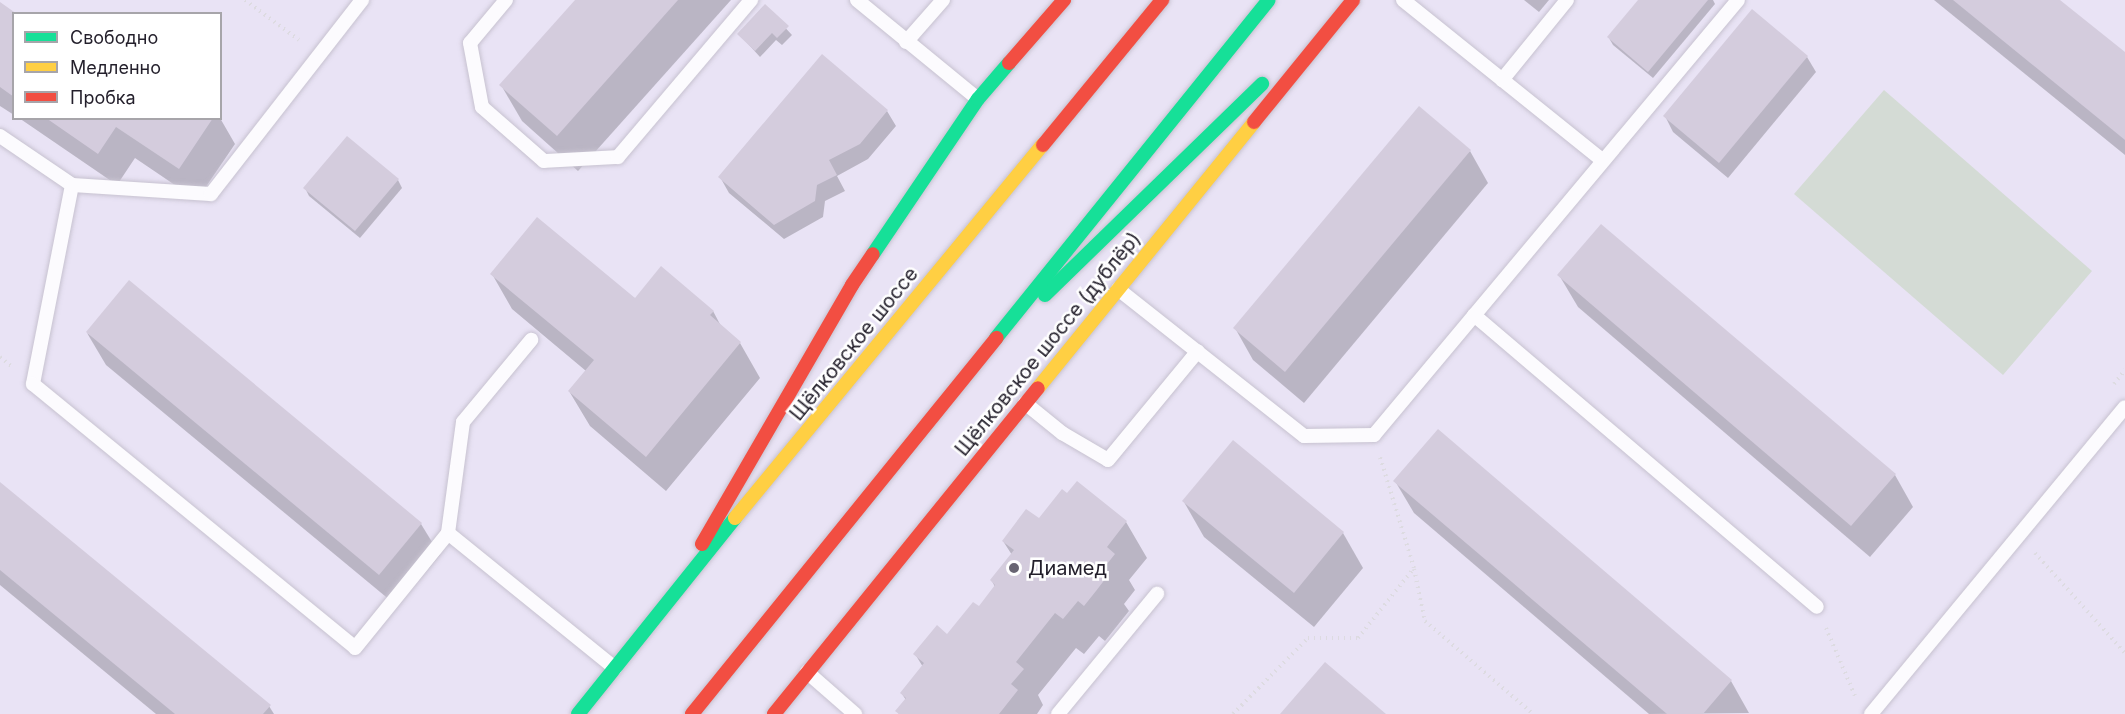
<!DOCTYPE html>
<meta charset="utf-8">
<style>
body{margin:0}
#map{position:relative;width:2125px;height:714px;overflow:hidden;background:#e9e3f5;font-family:Inter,sans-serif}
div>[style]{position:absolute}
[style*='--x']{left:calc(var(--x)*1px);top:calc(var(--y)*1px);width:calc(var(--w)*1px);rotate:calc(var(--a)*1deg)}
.green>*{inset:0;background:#d4dbd5}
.shadow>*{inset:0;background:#0003}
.building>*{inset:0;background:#d4ccdd}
.path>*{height:4px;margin-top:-2px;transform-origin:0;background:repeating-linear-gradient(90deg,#dddbe1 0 1.5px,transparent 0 6px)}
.roads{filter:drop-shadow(0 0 2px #c7c2d0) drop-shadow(0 0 2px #c7c2d0)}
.lane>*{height:14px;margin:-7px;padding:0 7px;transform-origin:7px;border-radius:7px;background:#fcfbfe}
.fast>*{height:14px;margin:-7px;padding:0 7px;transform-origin:7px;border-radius:7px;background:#16e098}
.slow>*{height:14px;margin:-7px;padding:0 7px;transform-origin:7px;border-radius:7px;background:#ffcf43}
.jam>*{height:14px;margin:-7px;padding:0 7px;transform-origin:7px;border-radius:7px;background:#f24e42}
.dots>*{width:16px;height:16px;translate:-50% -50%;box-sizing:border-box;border:3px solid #fff;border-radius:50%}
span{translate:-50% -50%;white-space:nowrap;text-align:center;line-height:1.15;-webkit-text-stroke:5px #fff;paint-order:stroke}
.street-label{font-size:20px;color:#231f2b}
.poi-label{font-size:20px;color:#231f2b}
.left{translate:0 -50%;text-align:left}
.legend{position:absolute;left:12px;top:12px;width:210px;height:108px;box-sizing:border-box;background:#fff;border:2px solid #a7a5aa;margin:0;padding:8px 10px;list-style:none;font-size:18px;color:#231f2b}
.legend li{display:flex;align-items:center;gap:12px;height:30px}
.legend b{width:30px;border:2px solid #a7a5aa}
</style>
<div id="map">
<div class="green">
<i style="clip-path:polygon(1884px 90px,2092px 271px,2003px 375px,1794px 194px)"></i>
</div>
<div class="shadow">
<i style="clip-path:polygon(577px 0,731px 0,578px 171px,522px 121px,501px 85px)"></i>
<i style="clip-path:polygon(1524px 0,1549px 0,1539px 12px)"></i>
<i style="clip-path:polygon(1640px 0,1713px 0,1715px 4px,1653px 78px,1613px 45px,1609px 38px)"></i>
<i style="clip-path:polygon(1934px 0,2058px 0,2125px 54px,2125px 155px)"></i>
<i style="clip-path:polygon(0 4px,14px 14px,14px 115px,0 106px)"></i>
<i style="clip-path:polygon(765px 6px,792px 35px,782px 45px,776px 40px,760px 57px,739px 34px)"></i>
<i style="clip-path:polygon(1807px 57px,1816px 72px,1728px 178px,1673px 132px,1665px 116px)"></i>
<i style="clip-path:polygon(887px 111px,896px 126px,868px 159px,837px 176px,845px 191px,825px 201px,823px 217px,784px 239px,729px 193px,720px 177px)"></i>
<i style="clip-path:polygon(19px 118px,220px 118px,235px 144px,197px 200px,135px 158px,117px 185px)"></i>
<i style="clip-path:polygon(348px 138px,398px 180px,402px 188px,360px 238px,309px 196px,305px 188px)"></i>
<i style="clip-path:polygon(1470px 151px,1488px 183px,1304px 403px,1253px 360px,1235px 328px)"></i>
<i style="clip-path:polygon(492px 274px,713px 311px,722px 328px,740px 343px,760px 378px,666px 491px,590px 426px,569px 391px,586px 371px,512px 309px)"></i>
<i style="clip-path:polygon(1559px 275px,1895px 475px,1913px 507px,1870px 557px,1578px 307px)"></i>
<i style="clip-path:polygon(87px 333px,421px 524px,440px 555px,397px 606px,106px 365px)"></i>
<i style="clip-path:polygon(1395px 481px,1731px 681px,1749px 713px,1649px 714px,1414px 513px)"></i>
<i style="clip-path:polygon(0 483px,269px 706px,274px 714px,156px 714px,0 585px)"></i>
<i style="clip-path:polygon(1184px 502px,1343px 533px,1363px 568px,1314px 627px,1204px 537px)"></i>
<i style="clip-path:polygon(1039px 520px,1126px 522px,1147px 558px,1129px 580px,1135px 590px,1124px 604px,1129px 611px,1105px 641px,1099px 636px,1084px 654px,1076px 648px,1038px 695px,1043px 705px,1037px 714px,899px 714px,897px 711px,906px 700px,902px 694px,923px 667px,915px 654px,948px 636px,979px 608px,995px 587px,992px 581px,1012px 555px,1003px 541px)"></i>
</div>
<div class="building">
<i style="clip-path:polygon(575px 0,678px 0,557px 136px,499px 85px)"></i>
<i style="clip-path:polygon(1638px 0,1708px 0,1648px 72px,1607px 37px)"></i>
<i style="clip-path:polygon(1953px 0,2060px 0,2125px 52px,2125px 140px)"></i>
<i style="clip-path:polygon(0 2px,17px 14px,14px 14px,14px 97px,0 87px)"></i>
<i style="clip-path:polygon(765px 4px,789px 26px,777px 38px,772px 33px,755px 51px,737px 34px)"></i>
<i style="clip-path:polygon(1752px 9px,1808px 56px,1719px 163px,1663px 116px)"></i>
<i style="clip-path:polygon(822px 54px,888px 110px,860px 144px,829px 160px,837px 175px,817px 185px,815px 201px,774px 225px,718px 177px)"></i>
<i style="clip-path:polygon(1419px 106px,1471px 150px,1285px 372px,1233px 328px)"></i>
<i style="clip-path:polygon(46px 118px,213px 118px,179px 169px,116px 127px,98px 154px)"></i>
<i style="clip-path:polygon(347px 136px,399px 179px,355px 231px,303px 188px)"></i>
<i style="clip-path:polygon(537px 217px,635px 298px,661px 266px,714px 311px,710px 315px,741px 342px,646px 457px,568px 391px,594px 360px,490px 274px)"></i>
<i style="clip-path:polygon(1601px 224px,1896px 474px,1851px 526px,1557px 275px)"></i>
<i style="clip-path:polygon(129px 280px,422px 523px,379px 575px,86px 332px)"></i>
<i style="clip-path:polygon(1438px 429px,1732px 680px,1703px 714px,1667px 714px,1393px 481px)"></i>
<i style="clip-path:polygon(1233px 440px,1344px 532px,1294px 593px,1182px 501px)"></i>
<i style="clip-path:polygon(1077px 481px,1127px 521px,1107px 547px,1115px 554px,1103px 569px,1109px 574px,1096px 591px,1084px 606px,1078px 601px,1063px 619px,1055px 613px,1016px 662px,1024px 669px,1011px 684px,1018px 690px,999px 714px,899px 714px,895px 711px,906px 698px,900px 693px,924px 663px,913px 654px,937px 625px,947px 634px,973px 602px,979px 606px,995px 585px,990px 580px,1014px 550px,1002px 541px,1026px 509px,1039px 518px,1062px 489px,1067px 493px)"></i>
<i style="clip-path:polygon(0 482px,271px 705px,263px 714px,175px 714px,0 570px)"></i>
<i style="clip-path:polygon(1325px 662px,1386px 714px,1280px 714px)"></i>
</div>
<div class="path">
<i style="--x:245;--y:0;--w:67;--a:36.5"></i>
<i style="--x:0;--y:357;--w:14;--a:39"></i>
<i style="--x:2114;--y:384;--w:18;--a:-52"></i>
<i style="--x:2035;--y:553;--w:135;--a:48"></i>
<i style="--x:1414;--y:569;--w:53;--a:78.1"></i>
<i style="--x:1425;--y:621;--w:143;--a:40.7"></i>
<i style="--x:1826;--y:628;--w:74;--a:66.9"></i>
<i style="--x:1233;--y:714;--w:107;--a:-45.4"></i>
<i style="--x:1308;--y:638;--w:50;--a:0"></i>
<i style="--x:1358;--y:638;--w:90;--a:-51.3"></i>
<i style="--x:1414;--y:568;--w:116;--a:-107"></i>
</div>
<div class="roads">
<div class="lane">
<i style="--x:506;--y:0;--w:56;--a:129.9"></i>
<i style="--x:470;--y:43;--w:65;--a:79.4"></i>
<i style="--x:482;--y:107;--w:82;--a:41.1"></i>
<i style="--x:544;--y:161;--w:74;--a:-3.1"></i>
<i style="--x:618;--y:157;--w:206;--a:-49.7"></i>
<i style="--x:857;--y:0;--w:156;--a:39.3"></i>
<i style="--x:1403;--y:0;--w:255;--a:38.8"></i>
<i style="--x:906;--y:42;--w:56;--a:-48.6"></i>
<i style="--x:1502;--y:80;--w:103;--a:-50.9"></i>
<i style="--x:0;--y:136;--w:87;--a:34.2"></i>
<i style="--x:72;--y:185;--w:203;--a:101.1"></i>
<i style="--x:33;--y:384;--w:416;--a:39.3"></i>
<i style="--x:355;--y:648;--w:148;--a:-51"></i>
<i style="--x:448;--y:533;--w:215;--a:39"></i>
<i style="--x:72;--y:185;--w:139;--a:3.7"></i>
<i style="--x:211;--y:194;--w:246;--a:-52.1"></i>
<i style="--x:1118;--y:289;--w:237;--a:38.3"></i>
<i style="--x:1304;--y:436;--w:70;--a:-0.8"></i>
<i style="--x:1374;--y:435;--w:567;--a:-50.08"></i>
<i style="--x:1474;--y:315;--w:450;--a:40.4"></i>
<i style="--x:1025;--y:403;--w:48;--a:39"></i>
<i style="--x:1062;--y:433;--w:53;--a:30.4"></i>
<i style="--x:1108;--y:460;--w:141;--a:-50.5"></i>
<i style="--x:448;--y:533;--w:112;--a:-82.3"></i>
<i style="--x:463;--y:422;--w:107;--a:-50.3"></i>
<i style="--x:807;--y:672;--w:64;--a:41.2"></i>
<i style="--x:1058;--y:714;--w:156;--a:-50.5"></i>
<i style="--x:1871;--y:714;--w:398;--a:-50.4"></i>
</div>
<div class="fast">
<i style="--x:873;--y:254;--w:187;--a:-55.9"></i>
<i style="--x:978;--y:99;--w:48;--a:-49.3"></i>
<i style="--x:1045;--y:295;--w:303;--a:-44.2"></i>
<i style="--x:996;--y:338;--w:434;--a:-51.1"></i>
<i style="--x:578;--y:714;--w:251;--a:-51.3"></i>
</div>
<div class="slow">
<i style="--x:1038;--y:388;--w:343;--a:-50.9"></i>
<i style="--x:735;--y:518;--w:484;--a:-50.5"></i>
</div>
<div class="jam">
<i style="--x:1009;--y:63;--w:84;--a:-48.9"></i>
<i style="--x:1254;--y:122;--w:157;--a:-50.9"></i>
<i style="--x:1043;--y:145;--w:188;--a:-50.6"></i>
<i style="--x:702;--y:544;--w:299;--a:-59.9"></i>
<i style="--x:852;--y:285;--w:37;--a:-56"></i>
<i style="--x:692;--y:714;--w:484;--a:-51"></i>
<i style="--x:774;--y:714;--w:419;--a:-51"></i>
</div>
</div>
<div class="dots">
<i style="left:1014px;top:568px;background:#686472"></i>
</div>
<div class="street-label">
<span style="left:854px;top:344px;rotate:-51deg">Щёлковское шоссе</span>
<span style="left:1048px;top:344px;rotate:-51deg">Щёлковское шоссе (дублёр)</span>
</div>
<div class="poi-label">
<span class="left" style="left:1028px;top:568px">Диамед</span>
</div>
<ul class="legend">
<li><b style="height:8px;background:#16e098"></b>Свободно</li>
<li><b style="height:8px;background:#ffcf43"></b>Медленно</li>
<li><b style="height:8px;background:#f24e42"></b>Пробка</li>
</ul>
</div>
